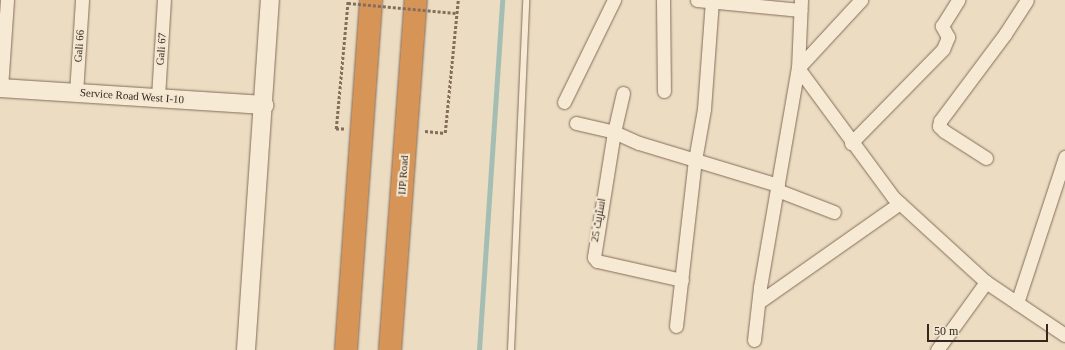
<!DOCTYPE html>
<meta charset="utf-8">
<style>
body{margin:0}
#map{position:relative;width:1065px;height:350px;overflow:hidden;background:#ebdcc2;font-family:"Times New Roman",Cairo,serif}
div>[style]{position:absolute}
[style*='--x']{left:calc(var(--x)*1px);top:calc(var(--y)*1px);width:calc(var(--w)*1px);rotate:calc(var(--a)*1deg)}
.stream>*{height:5px;margin:-2.5px;padding:0 2.5px;transform-origin:2.5px;border-radius:2.5px;background:#a4beb4}
.path>*{height:2.5px;margin-top:-1.25px;transform-origin:0;background:repeating-linear-gradient(90deg,#846d5a 0 3px,transparent 0 5px)}
.roads{filter:drop-shadow(0 0 1px #846d5a) drop-shadow(0 0 1px #846d5a)}
.lane>*{height:6px;margin:-3px;padding:0 3px;transform-origin:3px;border-radius:3px;background:#f7ead5}
.street>*{height:13px;margin:-6.5px;padding:0 6.5px;transform-origin:6.5px;border-radius:6.5px;background:#f7ead5}
.secondary>*{height:18px;margin:-9px;padding:0 9px;transform-origin:9px;border-radius:9px;background:#f7ead5}
.highway>*{height:22px;margin:-11px;padding:0 11px;transform-origin:11px;border-radius:11px;background:#d79457}
.path-bridge>*{height:2.5px;margin-top:-1.25px;transform-origin:0;background:repeating-linear-gradient(90deg,#846d5a 0 3px,transparent 0 5px)}
span{translate:-50% -50%;white-space:nowrap;text-align:center;line-height:1.15;-webkit-text-stroke:4px #f3e7d1;paint-order:stroke}
.street-label{font-size:11px;color:#35271e}
.scale{position:absolute;left:927px;top:324px;width:121px;height:18px;box-sizing:border-box;border:2px solid #35271e;border-top:0;padding-left:5px;font-size:12px;line-height:14px;white-space:nowrap;color:#35271e;-webkit-text-stroke:3px #f3e7d1;paint-order:stroke}
</style>
<div id="map">
<div class="stream">
<i style="--x:479;--y:350;--w:351;--a:-86.2"></i>
</div>
<div class="path">
<i style="--x:344;--y:129;--w:8;--a:180"></i>
<i style="--x:336;--y:129;--w:130;--a:-84.7"></i>
<i style="--x:425;--y:131;--w:20;--a:6"></i>
<i style="--x:445;--y:133;--w:134;--a:-84.4"></i>
</div>
<div class="roads">
<div class="lane">
<i style="--x:511;--y:350;--w:350;--a:-87.5"></i>
</div>
<div class="street">
<i style="--x:663;--y:0;--w:91;--a:89.4"></i>
<i style="--x:697;--y:0;--w:104;--a:5.5"></i>
<i style="--x:801;--y:0;--w:68;--a:92.5"></i>
<i style="--x:798;--y:68;--w:160;--a:53.6"></i>
<i style="--x:893;--y:197;--w:126;--a:42.4"></i>
<i style="--x:986;--y:282;--w:95;--a:33.9"></i>
<i style="--x:1;--y:88;--w:88;--a:-86.1"></i>
<i style="--x:76;--y:93;--w:93;--a:-86.3"></i>
<i style="--x:623;--y:93;--w:40;--a:103"></i>
<i style="--x:614;--y:132;--w:127;--a:99.1"></i>
<i style="--x:594;--y:257;--w:5;--a:53"></i>
<i style="--x:597;--y:261;--w:87;--a:12.6"></i>
<i style="--x:158;--y:97;--w:97;--a:-86.5"></i>
<i style="--x:564;--y:102;--w:114;--a:-63.9"></i>
<i style="--x:576;--y:123;--w:39;--a:13"></i>
<i style="--x:614;--y:132;--w:27;--a:24"></i>
<i style="--x:639;--y:143;--w:145;--a:16.8"></i>
<i style="--x:851;--y:143;--w:132;--a:-45.6"></i>
<i style="--x:943;--y:49;--w:13;--a:-67"></i>
<i style="--x:948;--y:37;--w:13;--a:-119"></i>
<i style="--x:942;--y:26;--w:31;--a:-58"></i>
<i style="--x:986;--y:158;--w:50;--a:-147.3"></i>
<i style="--x:944;--y:131;--w:7;--a:-135"></i>
<i style="--x:939;--y:126;--w:5;--a:-79"></i>
<i style="--x:940;--y:121;--w:109;--a:-53.2"></i>
<i style="--x:1005;--y:34;--w:40;--a:-57.1"></i>
<i style="--x:777;--y:190;--w:61;--a:21.1"></i>
<i style="--x:759;--y:302;--w:172;--a:-35.1"></i>
<i style="--x:1017;--y:303;--w:154;--a:-71.8"></i>
<i style="--x:676;--y:326;--w:167;--a:-83.5"></i>
<i style="--x:695;--y:160;--w:52;--a:-80"></i>
<i style="--x:704;--y:109;--w:109;--a:-85.8"></i>
<i style="--x:754;--y:340;--w:53;--a:-83.5"></i>
<i style="--x:760;--y:287;--w:222;--a:-80.2"></i>
<i style="--x:798;--y:68;--w:93;--a:-47.2"></i>
<i style="--x:937;--y:350;--w:84;--a:-54.2"></i>
</div>
<div class="secondary">
<i style="--x:0;--y:88;--w:265;--a:3.7"></i>
<i style="--x:246;--y:350;--w:351;--a:-86.1"></i>
</div>
<div class="highway">
<i style="--x:346;--y:350;--w:351;--a:-85.9"></i>
<i style="--x:390;--y:350;--w:351;--a:-85.8"></i>
</div>
</div>
<div class="path-bridge">
<i style="--x:348;--y:3;--w:108;--a:5.3"></i>
</div>
<div class="street-label">
<span style="left:79px;top:46px;rotate:-86deg">Gali 66</span>
<span style="left:161px;top:49px;rotate:-86deg">Gali 67</span>
<span style="left:132px;top:96px;rotate:4deg">Service Road West I-10</span>
<span style="left:403px;top:175px;rotate:-86deg">IJP Road</span>
<span style="left:598px;top:220px;rotate:-80deg">اسٹریٹ 25</span>
</div>
<div class="scale">50 m</div>
</div>
